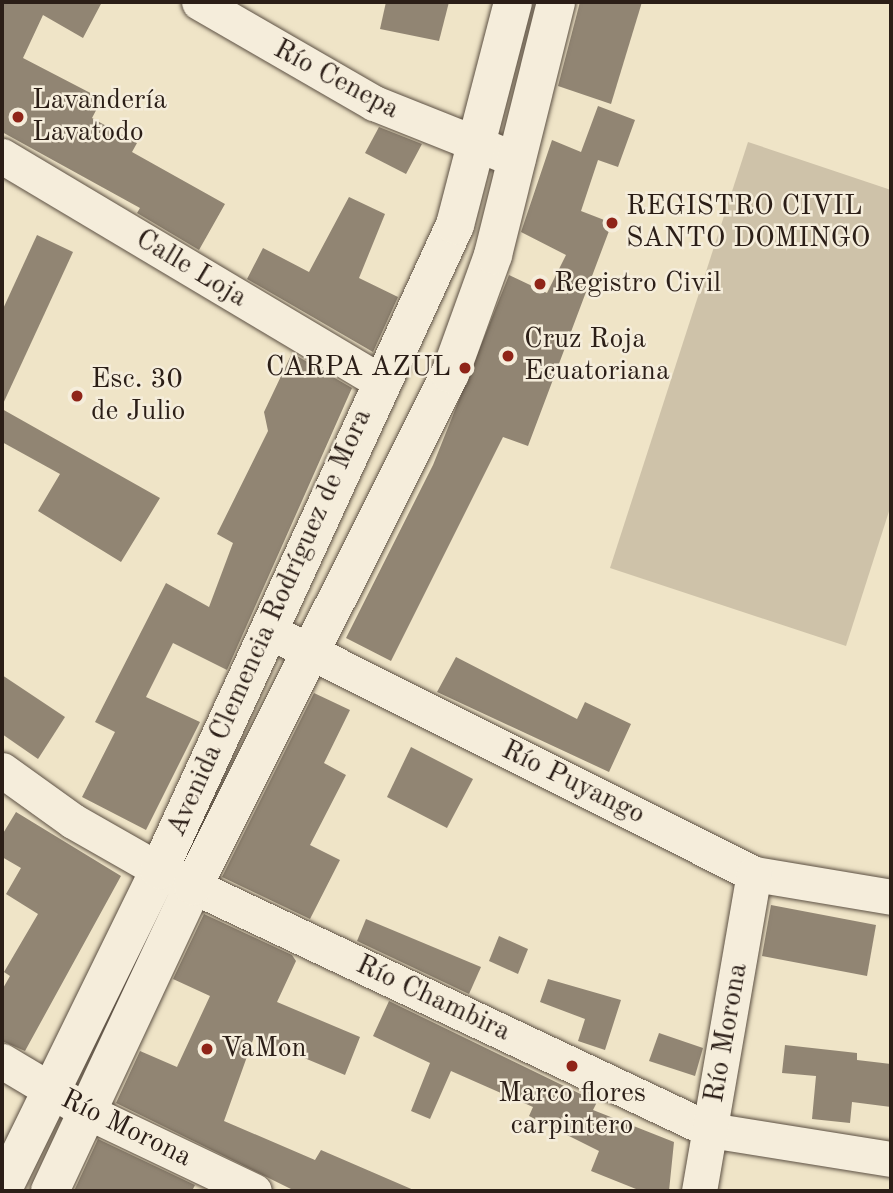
<!DOCTYPE html>
<meta charset="utf-8">
<style>
body{margin:0}
#map{position:relative;width:893px;height:1193px;overflow:hidden;background:#efe4c7;font-family:"Old Standard TT",serif}
div>[style]{position:absolute}
[style*='--x']{left:calc(var(--x)*1px);top:calc(var(--y)*1px);width:calc(var(--w)*1px);rotate:calc(var(--a)*1deg)}
.green>*{inset:0;background:#cec2a9}
.building>*{inset:0;background:#918573}
.roads{filter:drop-shadow(0 0 2px #5c5043) drop-shadow(0 0 2px #5c5043)}
.minor>*{height:35px;margin:-17.5px;padding:0 17.5px;transform-origin:17.5px;border-radius:17.5px;background:#f5eddb}
.tertiary>*{height:38px;margin:-19px;padding:0 19px;transform-origin:19px;border-radius:19px;background:#f5eddb}
.dots>*{width:19px;height:19px;translate:-50% -50%;box-sizing:border-box;border:4px solid #f5eddb;border-radius:50%}
span{translate:-50% -50%;white-space:nowrap;text-align:center;line-height:1.15;-webkit-text-stroke:5px #f5eddb;paint-order:stroke}
.street-label{font-size:28px;color:#2b1e17}
.poi-label{font-size:28px;color:#2b1e17}
.left{translate:0 -50%;text-align:left}
.right{translate:-100% -50%;text-align:right}
.frame{position:absolute;inset:0;border:4px solid #2b1e17;pointer-events:none}
</style>
<div id="map">
<div class="green">
<i style="clip-path:polygon(748px 142px,891px 190px,891px 505px,846px 646px,610px 568px)"></i>
</div>
<div class="building">
<i style="clip-path:polygon(2px 2px,102px 2px,83px 38px,43px 15px,23px 58px,102px 99px,92px 118px,137px 143px,132px 152px,225px 204px,199px 250px,137px 213px,140px 208px,2px 132px)"></i>
<i style="clip-path:polygon(386px 2px,449px 2px,439px 41px,380px 29px)"></i>
<i style="clip-path:polygon(580px 2px,642px 2px,611px 104px,558px 86px)"></i>
<i style="clip-path:polygon(598px 106px,635px 120px,618px 167px,598px 160px,581px 211px,612px 223px,528px 446px,503px 437px,391px 661px,346px 638px,433px 465px,509px 275px,547px 293px,566px 255px,521px 232px,552px 140px,581px 152px)"></i>
<i style="clip-path:polygon(379px 127px,422px 144px,406px 174px,365px 153px)"></i>
<i style="clip-path:polygon(349px 197px,385px 214px,359px 278px,398px 297px,373px 352px,247px 279px,263px 248px,309px 272px)"></i>
<i style="clip-path:polygon(37px 235px,73px 252px,2px 406px,2px 311px)"></i>
<i style="clip-path:polygon(292px 353px,352px 388px,227px 670px,173px 643px,146px 697px,200px 722px,146px 830px,82px 797px,115px 732px,95px 722px,166px 583px,209px 607px,233px 543px,217px 534px,268px 431px,264px 412px)"></i>
<i style="clip-path:polygon(2px 409px,160px 498px,121px 562px,38px 511px,60px 474px,2px 442px)"></i>
<i style="clip-path:polygon(456px 657px,577px 719px,585px 702px,631px 724px,609px 772px,437px 692px)"></i>
<i style="clip-path:polygon(2px 675px,65px 717px,38px 759px,2px 734px)"></i>
<i style="clip-path:polygon(314px 693px,350px 710px,324px 763px,346px 775px,310px 845px,340px 860px,310px 919px,222px 877px)"></i>
<i style="clip-path:polygon(411px 747px,473px 779px,447px 828px,387px 797px)"></i>
<i style="clip-path:polygon(16px 812px,121px 876px,25px 1051px,2px 1041px,2px 990px,10px 976px,4px 972px,38px 914px,6px 894px,21px 868px,2px 857px,2px 835px)"></i>
<i style="clip-path:polygon(771px 905px,876px 925px,867px 976px,762px 956px)"></i>
<i style="clip-path:polygon(204px 914px,292px 955px,296px 961px,277px 1002px,360px 1037px,345px 1075px,254px 1037px,224px 1121px,315px 1160px,321px 1150px,416px 1191px,295px 1191px,116px 1103px,140px 1051px,177px 1067px,210px 996px,173px 979px)"></i>
<i style="clip-path:polygon(366px 919px,481px 967px,469px 994px,357px 941px)"></i>
<i style="clip-path:polygon(499px 936px,528px 949px,518px 974px,489px 961px)"></i>
<i style="clip-path:polygon(548px 979px,621px 1000px,605px 1050px,578px 1041px,585px 1019px,540px 1002px)"></i>
<i style="clip-path:polygon(389px 1001px,597px 1102px,593px 1110px,674px 1142px,669px 1191px,641px 1191px,591px 1171px,599px 1151px,529px 1116px,533px 1107px,451px 1071px,430px 1119px,411px 1111px,430px 1063px,373px 1036px)"></i>
<i style="clip-path:polygon(659px 1033px,703px 1048px,695px 1076px,649px 1061px)"></i>
<i style="clip-path:polygon(785px 1045px,857px 1053px,857px 1060px,891px 1064px,891px 1107px,852px 1102px,850px 1123px,812px 1119px,816px 1076px,782px 1073px)"></i>
<i style="clip-path:polygon(98px 1139px,195px 1185px,192px 1191px,74px 1191px)"></i>
</div>
<div class="roads">
<div class="minor">
<i style="--x:199;--y:2;--w:202;--a:30"></i>
<i style="--x:374;--y:103;--w:154;--a:21.7"></i>
<i style="--x:2;--y:156;--w:439;--a:30.8"></i>
<i style="--x:267;--y:630;--w:545;--a:26.61"></i>
<i style="--x:754;--y:874;--w:139;--a:9.5"></i>
<i style="--x:2;--y:770;--w:87;--a:35.7"></i>
<i style="--x:73;--y:821;--w:99;--a:29.7"></i>
<i style="--x:159;--y:870;--w:609;--a:25.26"></i>
<i style="--x:710;--y:1130;--w:183;--a:9.1"></i>
<i style="--x:2;--y:1061;--w:98;--a:30.8"></i>
<i style="--x:86;--y:1111;--w:186;--a:25.5"></i>
<i style="--x:699;--y:1191;--w:322;--a:-80.2"></i>
</div>
<div class="tertiary">
<i style="--x:2;--y:1191;--w:357;--a:-63.9"></i>
<i style="--x:159;--y:870;--w:710;--a:-65.35"></i>
<i style="--x:455;--y:225;--w:230;--a:-75.4"></i>
<i style="--x:50;--y:1191;--w:337;--a:-64.9"></i>
<i style="--x:193;--y:886;--w:573;--a:-63.35"></i>
<i style="--x:450;--y:374;--w:127;--a:-70.1"></i>
<i style="--x:493;--y:255;--w:261;--a:-76"></i>
</div>
</div>
<div class="dots">
<i style="left:18px;top:117px;background:#8f2418"></i>
<i style="left:612px;top:223px;background:#8f2418"></i>
<i style="left:540px;top:284px;background:#8f2418"></i>
<i style="left:508px;top:356px;background:#8f2418"></i>
<i style="left:465px;top:368px;background:#8f2418"></i>
<i style="left:77px;top:396px;background:#8f2418"></i>
<i style="left:207px;top:1049px;background:#8f2418"></i>
<i style="left:572px;top:1066px;background:#8f2418"></i>
</div>
<div class="street-label">
<span style="left:336px;top:80px;rotate:28deg">Río Cenepa</span>
<span style="left:191px;top:269px;rotate:31deg">Calle Loja</span>
<span style="left:270px;top:623px;rotate:-66deg">Avenida Clemencia Rodríguez de Mora</span>
<span style="left:573px;top:783px;rotate:26deg">Río Puyango</span>
<span style="left:433px;top:999px;rotate:25deg">Río Chambira</span>
<span style="left:727px;top:1033px;rotate:-80deg">Río Morona</span>
<span style="left:126px;top:1129px;rotate:26deg">Río Morona</span>
</div>
<div class="poi-label">
<span class="left" style="left:32px;top:117px">Lavandería<br>Lavatodo</span>
<span class="left" style="left:626px;top:223px">REGISTRO CIVIL<br>SANTO DOMINGO</span>
<span class="left" style="left:554px;top:284px">Registro Civil</span>
<span class="left" style="left:524px;top:356px">Cruz Roja<br>Ecuatoriana</span>
<span class="right" style="left:451px;top:368px">CARPA AZUL</span>
<span class="left" style="left:91px;top:396px">Esc. 30<br>de Julio</span>
<span class="left" style="left:221px;top:1049px">VaMon</span>
<span style="left:572px;top:1110px">Marco flores<br>carpintero</span>
</div>
<div class="frame"></div>
</div>
